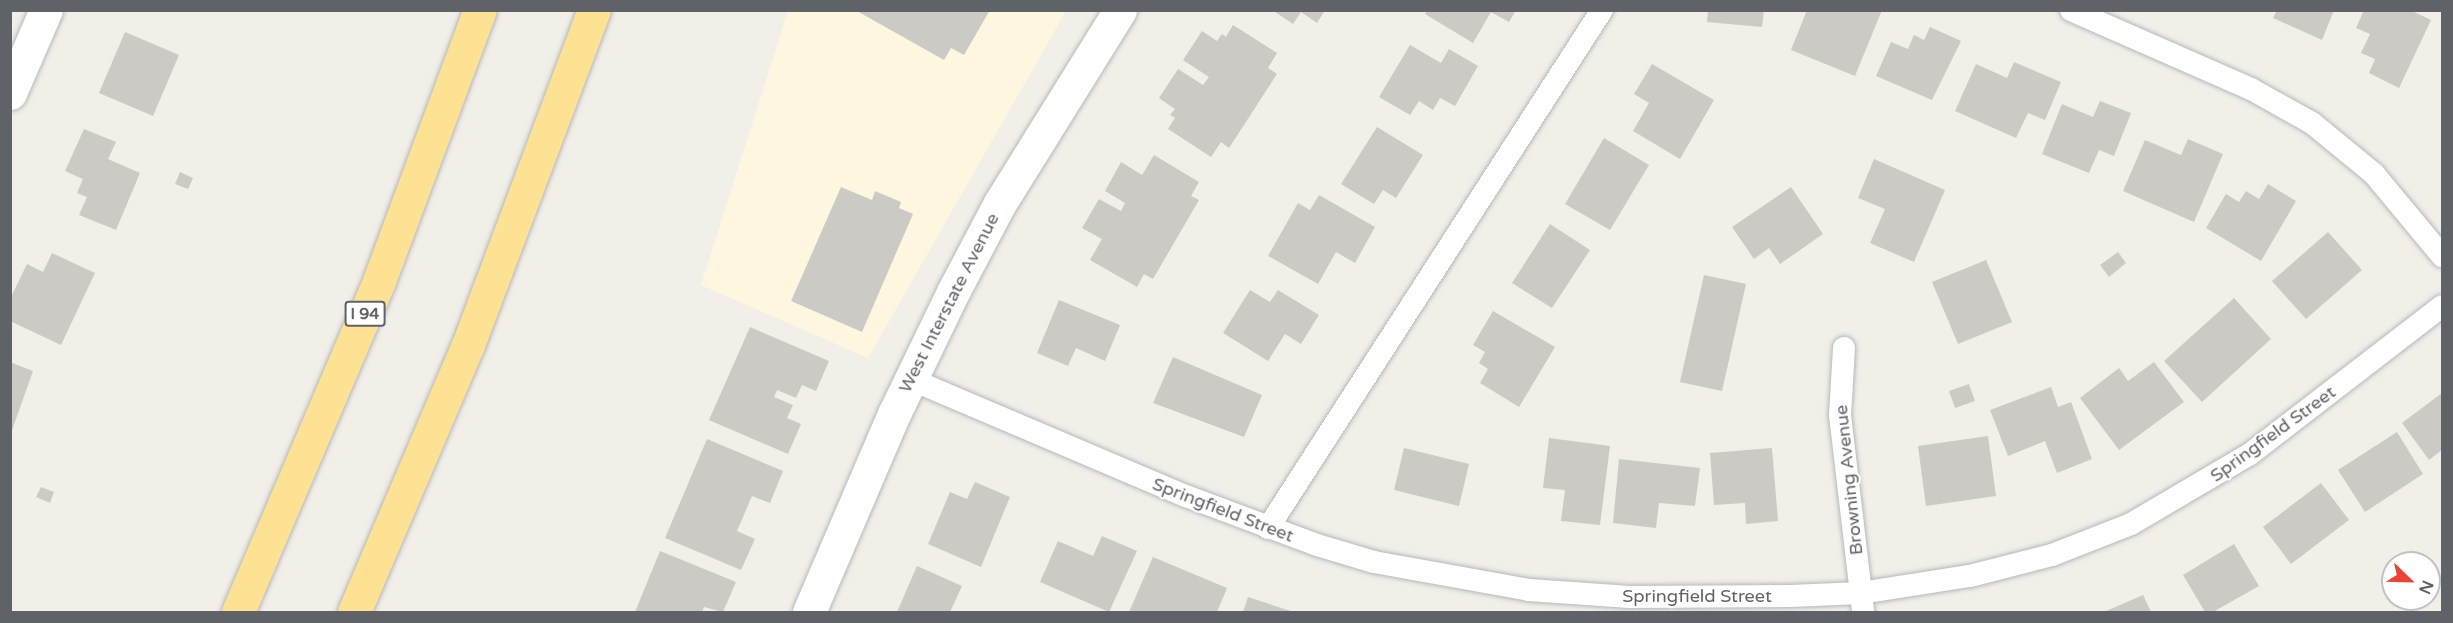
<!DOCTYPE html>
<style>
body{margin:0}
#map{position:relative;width:2453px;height:623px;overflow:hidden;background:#f1efe8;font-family:"Varela Round",sans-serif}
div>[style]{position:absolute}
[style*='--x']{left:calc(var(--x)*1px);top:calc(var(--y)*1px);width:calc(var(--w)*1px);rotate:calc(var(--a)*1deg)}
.commercial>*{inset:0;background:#fef7e0}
.building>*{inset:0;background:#cccac5}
.roads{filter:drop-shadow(0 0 2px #b5b8bc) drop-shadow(0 0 2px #b5b8bc)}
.street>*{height:22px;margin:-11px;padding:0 11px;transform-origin:11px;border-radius:11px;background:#fff}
.secondary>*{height:33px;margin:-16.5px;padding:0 16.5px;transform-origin:16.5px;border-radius:16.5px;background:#fff}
.highway>*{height:33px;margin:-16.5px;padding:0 16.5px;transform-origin:16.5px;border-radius:16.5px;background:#fde293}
span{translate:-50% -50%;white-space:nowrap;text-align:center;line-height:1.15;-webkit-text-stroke:4.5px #fff;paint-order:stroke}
.shield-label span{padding:2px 4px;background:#fff;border:2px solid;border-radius:4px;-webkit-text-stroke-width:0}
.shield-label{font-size:16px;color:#5f6368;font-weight:700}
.street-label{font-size:18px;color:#5f6368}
.frame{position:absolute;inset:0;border:12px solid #5f6368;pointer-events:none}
.north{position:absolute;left:2381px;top:551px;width:60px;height:60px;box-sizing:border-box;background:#fff;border:2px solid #bfc1c3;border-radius:50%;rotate:113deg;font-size:16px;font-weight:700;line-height:24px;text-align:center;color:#5f6368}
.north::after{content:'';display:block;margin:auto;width:21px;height:27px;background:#ea4335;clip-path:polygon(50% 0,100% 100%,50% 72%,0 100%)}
</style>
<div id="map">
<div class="commercial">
<i style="clip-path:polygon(788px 11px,1066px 11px,868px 358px,701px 285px)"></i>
</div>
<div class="building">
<i style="clip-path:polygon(855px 10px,990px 10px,964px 55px,951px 48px,944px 60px)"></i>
<i style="clip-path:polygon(1272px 10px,1325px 10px,1317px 23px,1301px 12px,1293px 24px)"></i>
<i style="clip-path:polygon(1427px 10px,1516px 10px,1509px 22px,1491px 12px,1473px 43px,1425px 14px)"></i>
<i style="clip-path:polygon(1708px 10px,1764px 10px,1762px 27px,1707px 22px)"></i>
<i style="clip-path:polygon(1807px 10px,1882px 10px,1855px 76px,1791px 50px)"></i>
<i style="clip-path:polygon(2277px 10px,2334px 10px,2322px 40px,2273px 18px)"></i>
<i style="clip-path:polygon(2364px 10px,2410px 10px,2431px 20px,2399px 88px,2369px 73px,2375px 59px,2361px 53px,2370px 34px,2356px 28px)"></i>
<i style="clip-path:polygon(1233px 25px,1277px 53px,1268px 68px,1277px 74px,1229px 148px,1221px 142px,1211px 157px,1168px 129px,1175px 118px,1170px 115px,1175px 109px,1159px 98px,1178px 69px,1203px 85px,1209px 77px,1183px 60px,1202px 31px,1217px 41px,1222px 34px,1226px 37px)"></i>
<i style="clip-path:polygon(1930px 27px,1961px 41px,1932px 100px,1876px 76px,1891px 42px,1908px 49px,1914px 35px,1924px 40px)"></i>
<i style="clip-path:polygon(125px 32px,179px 55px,153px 116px,99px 93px)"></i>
<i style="clip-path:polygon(1410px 45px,1441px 63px,1449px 49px,1478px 66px,1455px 106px,1440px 98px,1433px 110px,1419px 101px,1410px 115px,1379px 97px)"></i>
<i style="clip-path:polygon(2014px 62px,2061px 82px,2045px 120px,2028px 113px,2016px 138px,1955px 111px,1976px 64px,2007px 78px)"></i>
<i style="clip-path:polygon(1652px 64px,1714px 100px,1680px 159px,1633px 131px,1649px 103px,1634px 94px)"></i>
<i style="clip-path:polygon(2100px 101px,2131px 113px,2114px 156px,2099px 150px,2089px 173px,2042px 154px,2062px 104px,2093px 117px)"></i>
<i style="clip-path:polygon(1377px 127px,1423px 155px,1396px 198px,1383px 190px,1374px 204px,1341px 184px)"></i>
<i style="clip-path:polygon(84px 129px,116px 142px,108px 159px,140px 173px,116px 230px,79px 215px,87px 197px,77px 193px,83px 179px,65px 171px)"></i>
<i style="clip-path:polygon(1604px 138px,1649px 165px,1610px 230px,1565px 204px)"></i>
<i style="clip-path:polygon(2188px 139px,2223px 154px,2194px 222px,2123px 191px,2145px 140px,2181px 155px)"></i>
<i style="clip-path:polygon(1154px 155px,1199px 182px,1191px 196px,1199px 200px,1153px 279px,1144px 274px,1137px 287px,1090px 260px,1102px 239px,1082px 228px,1099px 199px,1121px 211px,1125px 203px,1105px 191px,1121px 162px,1142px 175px)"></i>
<i style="clip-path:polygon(1874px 159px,1945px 190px,1914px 262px,1870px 243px,1885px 209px,1858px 198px)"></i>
<i style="clip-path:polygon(180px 172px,193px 178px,188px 189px,175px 184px)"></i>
<i style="clip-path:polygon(2268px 184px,2296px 201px,2261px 261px,2206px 228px,2226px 194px,2239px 202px,2246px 191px,2259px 199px)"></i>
<i style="clip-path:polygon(841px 187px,872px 200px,875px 191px,901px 202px,899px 208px,913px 214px,862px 332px,791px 301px)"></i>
<i style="clip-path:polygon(1791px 187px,1823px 234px,1780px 264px,1769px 248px,1754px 259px,1732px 227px)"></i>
<i style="clip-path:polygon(1319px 195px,1375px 227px,1355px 263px,1336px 252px,1318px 284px,1268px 256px,1298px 203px,1310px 210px)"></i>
<i style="clip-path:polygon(1550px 224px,1590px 250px,1552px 308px,1512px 283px)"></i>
<i style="clip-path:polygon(2328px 232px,2362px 270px,2306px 319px,2272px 281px)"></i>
<i style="clip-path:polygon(2118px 252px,2126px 263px,2109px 277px,2100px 265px)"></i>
<i style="clip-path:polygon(52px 253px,95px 273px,61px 345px,10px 321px,10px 299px,27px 264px,43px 272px)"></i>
<i style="clip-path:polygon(1986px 260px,2012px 322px,1958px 344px,1932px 282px)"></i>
<i style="clip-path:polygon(1704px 275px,1746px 284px,1722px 391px,1680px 382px)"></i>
<i style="clip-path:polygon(1250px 290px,1270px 302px,1278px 290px,1319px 315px,1301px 344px,1285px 334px,1268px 361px,1223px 333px)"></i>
<i style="clip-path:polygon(2234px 298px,2271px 339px,2202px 402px,2164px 361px)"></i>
<i style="clip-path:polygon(1059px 300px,1120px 325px,1105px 361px,1076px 348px,1068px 366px,1037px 353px)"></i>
<i style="clip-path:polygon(1493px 311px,1555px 347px,1519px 407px,1480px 383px,1488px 369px,1479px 363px,1485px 352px,1473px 345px)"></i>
<i style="clip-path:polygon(750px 327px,829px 361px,816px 391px,802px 385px,796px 398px,777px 390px,774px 397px,793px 405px,787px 418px,801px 424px,788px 454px,709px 420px)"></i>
<i style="clip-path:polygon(1173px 357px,1262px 395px,1244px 437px,1153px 403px)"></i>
<i style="clip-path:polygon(10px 362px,33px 371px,11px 433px,10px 433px)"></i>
<i style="clip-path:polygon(2154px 362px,2184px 402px,2119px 450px,2080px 398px,2119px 368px,2128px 381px)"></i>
<i style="clip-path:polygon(1969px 384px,1975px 401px,1955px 408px,1949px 391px)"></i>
<i style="clip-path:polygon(2051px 387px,2058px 407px,2071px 402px,2092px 459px,2057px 473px,2045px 441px,2008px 456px,1990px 410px)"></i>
<i style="clip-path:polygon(2442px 393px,2442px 450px,2429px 460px,2402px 423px)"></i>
<i style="clip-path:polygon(2397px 432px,2423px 474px,2365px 512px,2338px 470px)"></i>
<i style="clip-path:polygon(1988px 436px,1996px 496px,1926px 506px,1918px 446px)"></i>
<i style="clip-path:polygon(1549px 438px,1610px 446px,1600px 525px,1561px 521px,1565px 490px,1543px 488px)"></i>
<i style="clip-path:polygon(707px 439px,783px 471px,770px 503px,752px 496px,737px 531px,755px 539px,741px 570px,665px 538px)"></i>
<i style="clip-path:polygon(1404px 448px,1469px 464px,1459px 506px,1394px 490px)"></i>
<i style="clip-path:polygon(1772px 448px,1778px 521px,1746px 524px,1745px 503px,1714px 505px,1710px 453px)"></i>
<i style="clip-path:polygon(1619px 459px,1700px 468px,1695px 506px,1659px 503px,1656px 528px,1613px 523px)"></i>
<i style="clip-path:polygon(975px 482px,1010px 497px,981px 567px,928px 544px,950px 492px,967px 499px)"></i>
<i style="clip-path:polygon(2321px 483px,2349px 520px,2291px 564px,2263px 527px)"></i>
<i style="clip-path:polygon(41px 487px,54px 492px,50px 503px,36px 497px)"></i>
<i style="clip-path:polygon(1102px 536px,1137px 551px,1109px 612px,1040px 582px,1058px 541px,1093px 556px)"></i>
<i style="clip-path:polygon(2234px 544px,2259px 586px,2213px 612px,2205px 612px,2183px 575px)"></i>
<i style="clip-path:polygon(660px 551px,736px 582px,723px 612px,704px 607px,702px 612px,635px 612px)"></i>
<i style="clip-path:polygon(1153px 557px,1227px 588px,1217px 612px,1129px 612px)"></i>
<i style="clip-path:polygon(917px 566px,962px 586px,950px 612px,897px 612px)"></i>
<i style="clip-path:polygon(2143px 595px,2151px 612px,2104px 612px)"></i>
<i style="clip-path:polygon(1248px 597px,1294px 612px,1243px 612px)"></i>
</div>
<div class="roads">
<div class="street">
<i style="--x:2071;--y:10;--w:197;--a:23.7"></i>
<i style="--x:2251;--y:89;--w:70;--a:29.1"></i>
<i style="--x:2312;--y:123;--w:80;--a:39.4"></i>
<i style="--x:2374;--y:174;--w:107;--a:50.3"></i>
<i style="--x:1844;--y:348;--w:67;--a:93.4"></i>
<i style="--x:1840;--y:415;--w:198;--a:83.3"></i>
<i style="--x:910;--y:379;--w:300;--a:23"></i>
<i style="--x:1186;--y:496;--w:140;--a:20.5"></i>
<i style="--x:1317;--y:545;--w:59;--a:16.6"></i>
<i style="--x:1374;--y:562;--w:158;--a:10.2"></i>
<i style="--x:1529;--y:590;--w:101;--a:4"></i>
<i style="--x:1630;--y:597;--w:160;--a:-0.4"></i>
<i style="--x:1790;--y:596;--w:71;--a:-2.4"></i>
<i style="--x:1861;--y:593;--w:110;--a:-8.9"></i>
<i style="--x:1970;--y:576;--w:85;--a:-14.4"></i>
<i style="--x:2052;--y:555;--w:85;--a:-21.4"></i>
<i style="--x:2131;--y:524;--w:138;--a:-30.5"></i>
<i style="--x:2250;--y:454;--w:242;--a:-37.6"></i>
<i style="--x:1268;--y:528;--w:616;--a:-57.19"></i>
</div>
<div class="secondary">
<i style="--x:10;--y:93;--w:90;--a:-66.6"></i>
<i style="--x:809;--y:612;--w:215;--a:-66.8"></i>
<i style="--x:894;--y:414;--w:136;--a:-64.2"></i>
<i style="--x:953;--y:292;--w:101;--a:-62.2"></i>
<i style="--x:1000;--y:203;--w:227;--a:-58.1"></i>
</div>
<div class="highway">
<i style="--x:238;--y:612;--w:360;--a:-66.9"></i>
<i style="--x:379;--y:281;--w:289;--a:-69.6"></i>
<i style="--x:354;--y:612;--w:290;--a:-66.9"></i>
<i style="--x:468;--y:345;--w:358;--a:-69.4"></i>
</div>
</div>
<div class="shield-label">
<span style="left:365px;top:314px">I 94</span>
</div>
<div class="street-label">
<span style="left:949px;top:303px;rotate:-63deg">West Interstate Avenue</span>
<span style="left:2273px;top:434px;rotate:-36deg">Springfield Street</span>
<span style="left:1849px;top:480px;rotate:-96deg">Browning Avenue</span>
<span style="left:1223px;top:510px;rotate:21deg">Springfield Street</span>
<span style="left:1697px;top:596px">Springfield Street</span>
</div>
<div class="frame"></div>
<div class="north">N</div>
</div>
